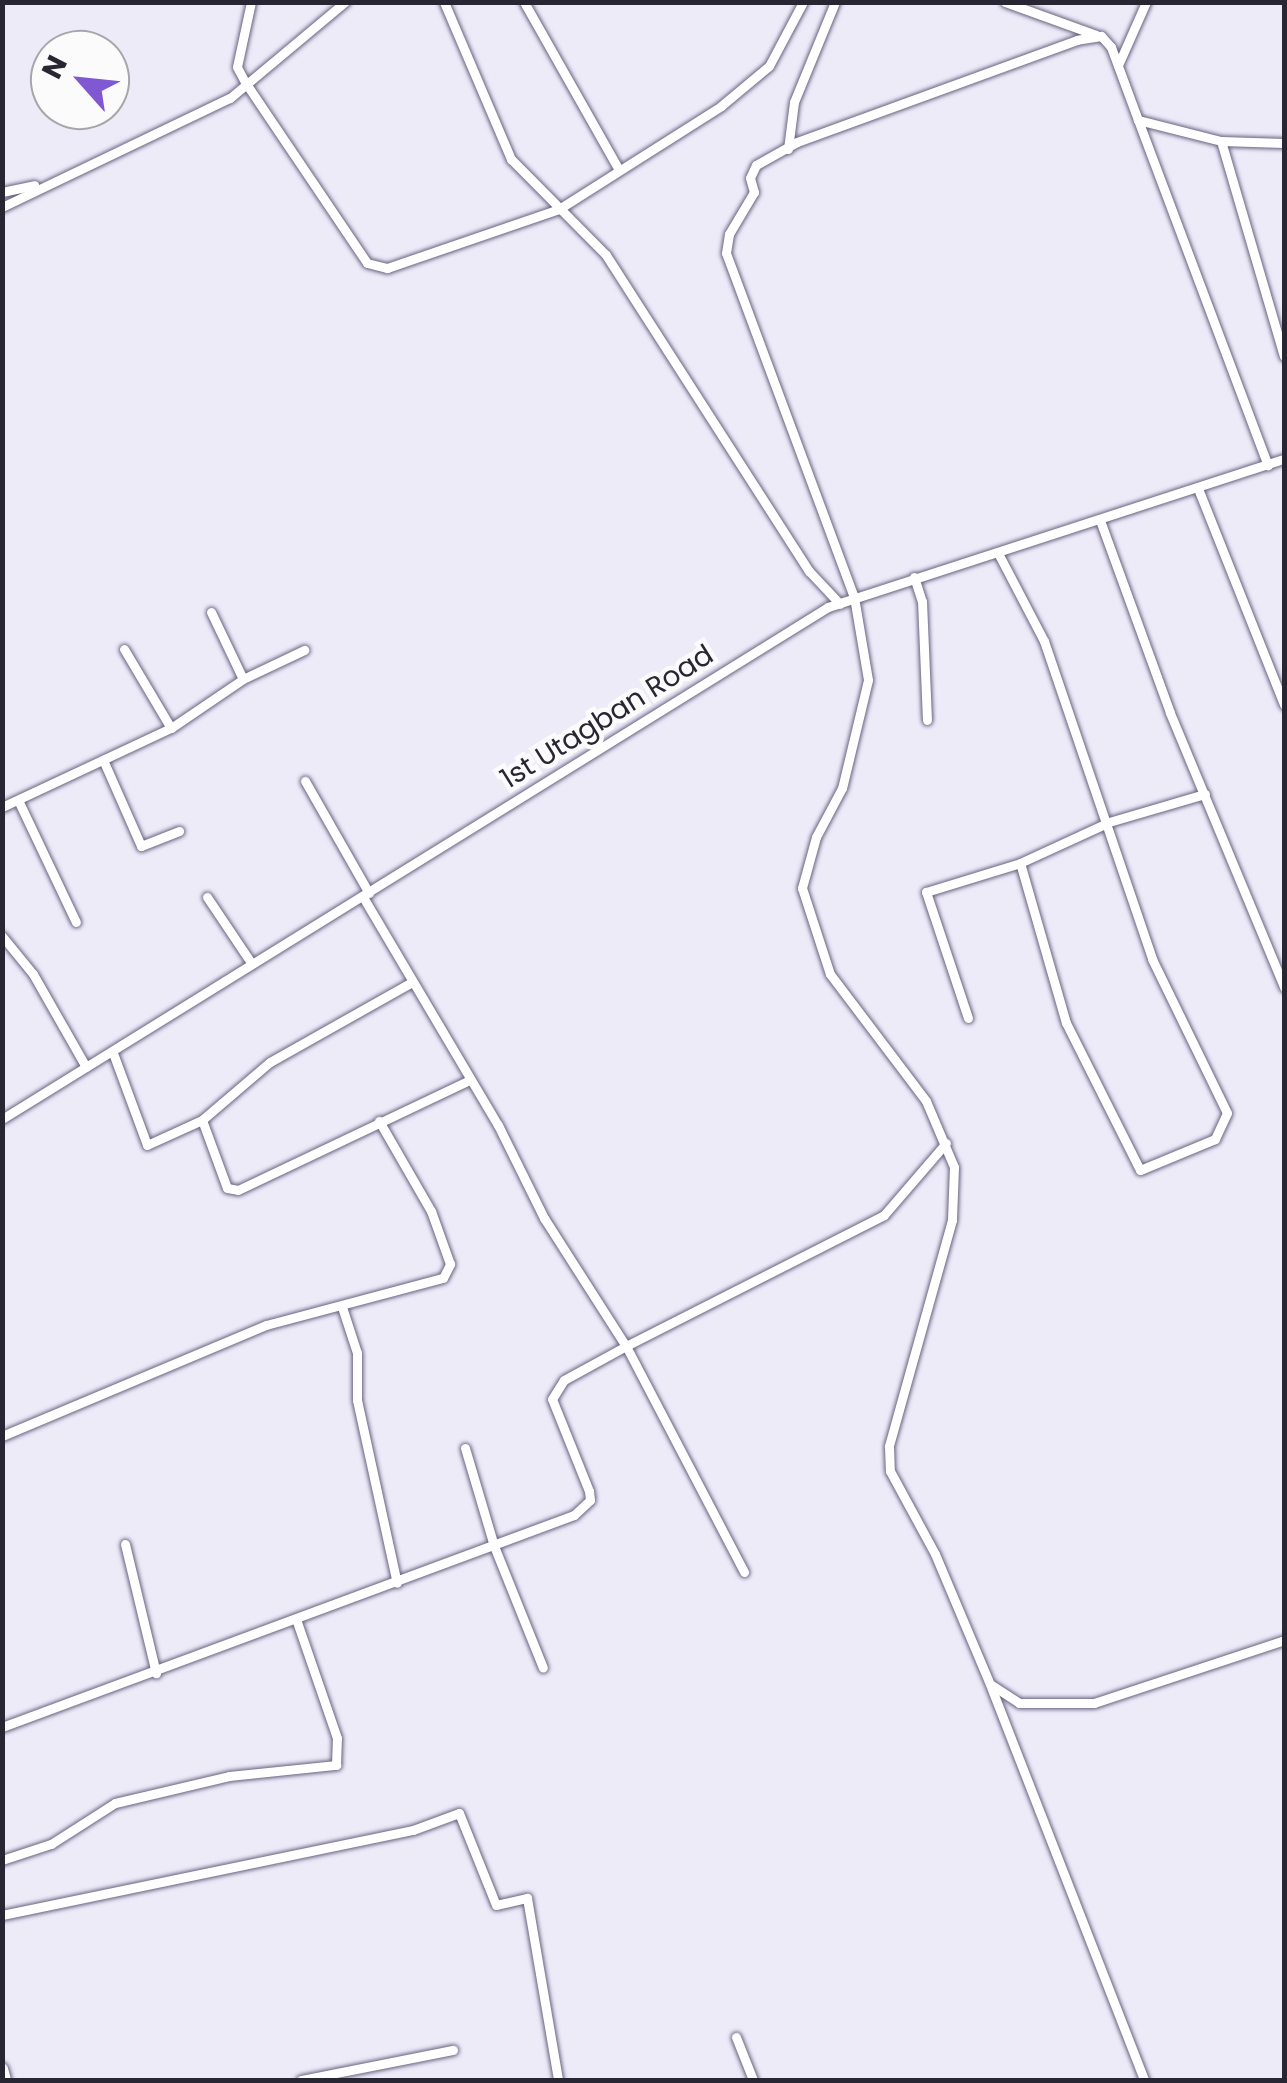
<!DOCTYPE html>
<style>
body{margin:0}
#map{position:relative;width:1287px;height:2083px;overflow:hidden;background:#eeebf9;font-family:Poppins,sans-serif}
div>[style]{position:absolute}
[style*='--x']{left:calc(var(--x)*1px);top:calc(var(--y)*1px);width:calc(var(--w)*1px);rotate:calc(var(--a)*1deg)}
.roads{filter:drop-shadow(0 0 2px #696280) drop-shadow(0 0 2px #696280)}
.street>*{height:9px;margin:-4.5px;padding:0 4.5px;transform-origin:4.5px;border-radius:4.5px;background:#fff}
.secondary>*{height:12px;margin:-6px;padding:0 6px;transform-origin:6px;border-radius:6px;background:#fff}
span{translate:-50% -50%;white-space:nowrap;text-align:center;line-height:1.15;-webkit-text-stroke:9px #fbfbfb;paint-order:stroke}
.street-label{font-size:28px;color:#292633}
.frame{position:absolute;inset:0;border:5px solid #292633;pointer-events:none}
.north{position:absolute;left:30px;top:30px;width:100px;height:100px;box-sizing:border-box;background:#fbfbfb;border:2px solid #a7a6ab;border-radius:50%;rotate:297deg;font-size:28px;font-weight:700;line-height:40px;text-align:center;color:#292633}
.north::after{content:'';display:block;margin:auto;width:35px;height:45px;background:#8058d2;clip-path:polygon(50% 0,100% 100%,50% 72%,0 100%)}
</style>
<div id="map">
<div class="roads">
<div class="street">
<i style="--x:251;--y:2;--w:66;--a:102.2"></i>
<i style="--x:237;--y:67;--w:17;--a:62"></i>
<i style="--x:245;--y:82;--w:218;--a:56"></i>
<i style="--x:367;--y:263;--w:21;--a:14"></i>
<i style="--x:387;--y:268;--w:182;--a:-18.9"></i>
<i style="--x:559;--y:209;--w:192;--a:-32.4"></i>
<i style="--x:721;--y:106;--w:62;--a:-39.8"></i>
<i style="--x:769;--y:66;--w:72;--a:-62"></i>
<i style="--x:444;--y:2;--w:171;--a:66.9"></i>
<i style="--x:511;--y:159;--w:135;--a:45.3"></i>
<i style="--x:606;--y:255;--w:376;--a:57.3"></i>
<i style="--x:809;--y:571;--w:45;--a:46.8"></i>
<i style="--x:524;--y:2;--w:191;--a:60.5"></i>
<i style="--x:1005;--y:2;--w:97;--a:19.9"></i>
<i style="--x:1119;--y:63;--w:67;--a:-66.1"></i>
<i style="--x:1138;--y:120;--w:369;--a:69.4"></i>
<i style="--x:1221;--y:141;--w:224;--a:73.7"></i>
<i style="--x:1284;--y:143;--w:63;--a:-178.2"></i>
<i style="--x:1221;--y:141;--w:86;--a:-165.8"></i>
<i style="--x:1138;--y:120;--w:78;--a:-110.3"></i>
<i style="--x:1111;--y:47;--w:15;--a:-132"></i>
<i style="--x:1101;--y:36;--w:24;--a:171"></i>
<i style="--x:1077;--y:40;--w:298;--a:160"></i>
<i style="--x:797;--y:142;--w:47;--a:150.7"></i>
<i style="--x:756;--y:165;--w:14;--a:115"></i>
<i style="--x:750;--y:178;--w:15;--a:74"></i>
<i style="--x:754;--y:192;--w:49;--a:120.8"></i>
<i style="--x:729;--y:234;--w:19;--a:99"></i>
<i style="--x:726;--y:253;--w:367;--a:69.6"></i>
<i style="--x:854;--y:597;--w:84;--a:80.4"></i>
<i style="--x:868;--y:680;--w:111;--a:103.5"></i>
<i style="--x:842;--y:788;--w:55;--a:118"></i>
<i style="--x:816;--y:837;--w:53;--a:105.4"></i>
<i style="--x:802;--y:888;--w:90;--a:72"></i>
<i style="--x:830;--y:974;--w:159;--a:52.9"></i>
<i style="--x:926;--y:1101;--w:72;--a:67"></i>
<i style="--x:954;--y:1167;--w:53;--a:92.2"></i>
<i style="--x:952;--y:1220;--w:235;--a:105.6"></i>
<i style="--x:889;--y:1446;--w:25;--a:88"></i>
<i style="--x:890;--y:1471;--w:94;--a:61.5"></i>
<i style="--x:935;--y:1554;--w:141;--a:67.1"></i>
<i style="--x:990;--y:1684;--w:35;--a:33"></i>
<i style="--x:1019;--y:1703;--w:75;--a:0"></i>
<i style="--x:1094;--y:1703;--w:200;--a:-18.3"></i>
<i style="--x:788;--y:149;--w:47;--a:-82.7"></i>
<i style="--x:794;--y:102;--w:108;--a:-67.7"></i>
<i style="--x:2;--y:192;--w:33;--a:-12"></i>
<i style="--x:2;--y:207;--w:253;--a:-25.6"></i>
<i style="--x:230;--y:98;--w:150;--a:-39.9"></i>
<i style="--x:1199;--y:491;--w:230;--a:68.3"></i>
<i style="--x:1101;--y:523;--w:202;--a:70"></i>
<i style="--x:1170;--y:713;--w:297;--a:67.4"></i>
<i style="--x:998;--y:553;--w:99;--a:62.4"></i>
<i style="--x:1044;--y:641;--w:336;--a:71.2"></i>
<i style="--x:1152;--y:959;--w:171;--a:64"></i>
<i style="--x:1227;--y:1113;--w:29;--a:115"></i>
<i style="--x:1215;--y:1139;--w:81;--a:157.5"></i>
<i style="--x:1140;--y:1170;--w:165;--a:-116.7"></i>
<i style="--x:1066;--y:1023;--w:166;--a:-106"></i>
<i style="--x:914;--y:577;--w:25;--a:72"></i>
<i style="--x:922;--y:601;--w:119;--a:87.6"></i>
<i style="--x:211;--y:612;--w:74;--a:64.5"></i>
<i style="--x:124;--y:649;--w:92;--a:59.3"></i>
<i style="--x:104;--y:762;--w:92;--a:66.2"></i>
<i style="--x:141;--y:846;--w:41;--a:-21.5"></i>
<i style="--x:305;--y:781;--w:129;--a:60.3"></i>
<i style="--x:18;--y:800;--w:135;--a:64.6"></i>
<i style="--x:2;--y:807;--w:187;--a:-25.1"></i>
<i style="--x:171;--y:728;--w:87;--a:-34.2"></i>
<i style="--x:243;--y:679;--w:68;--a:-25.4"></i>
<i style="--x:207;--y:897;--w:77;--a:56.1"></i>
<i style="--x:363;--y:897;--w:265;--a:59.4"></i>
<i style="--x:498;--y:1125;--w:104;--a:63.7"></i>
<i style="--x:544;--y:1218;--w:152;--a:57.4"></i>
<i style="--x:626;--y:1346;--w:289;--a:-26.9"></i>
<i style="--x:884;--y:1215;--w:95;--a:-49.3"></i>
<i style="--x:2;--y:936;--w:49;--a:50.8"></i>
<i style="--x:33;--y:974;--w:107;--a:60.3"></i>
<i style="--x:968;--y:1018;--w:133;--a:-108.4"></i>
<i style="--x:926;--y:892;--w:98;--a:-17.1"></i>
<i style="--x:1020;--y:863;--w:98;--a:-24.7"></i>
<i style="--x:1109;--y:822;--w:100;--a:-16.3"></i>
<i style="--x:113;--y:1053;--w:98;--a:69.7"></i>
<i style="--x:147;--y:1145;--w:60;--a:-24.4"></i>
<i style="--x:202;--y:1120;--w:89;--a:-40.5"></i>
<i style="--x:270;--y:1062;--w:161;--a:-29.4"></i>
<i style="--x:2;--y:1119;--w:972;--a:-31.79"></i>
<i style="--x:828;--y:607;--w:479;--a:-18"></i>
<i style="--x:202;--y:1120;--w:72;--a:69.8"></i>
<i style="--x:227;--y:1188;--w:11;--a:10"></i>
<i style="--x:238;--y:1190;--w:257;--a:-25.4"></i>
<i style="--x:342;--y:1307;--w:48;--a:71.9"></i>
<i style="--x:357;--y:1353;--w:47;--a:90"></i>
<i style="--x:357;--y:1400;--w:187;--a:77.7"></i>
<i style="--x:2;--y:1436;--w:286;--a:-22.8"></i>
<i style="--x:266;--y:1325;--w:183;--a:-14.9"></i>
<i style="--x:443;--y:1278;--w:16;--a:-63"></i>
<i style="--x:450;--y:1264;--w:56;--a:-109.7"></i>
<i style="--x:431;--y:1211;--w:104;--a:-120"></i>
<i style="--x:465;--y:1448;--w:102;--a:73.5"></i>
<i style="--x:494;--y:1546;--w:131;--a:68.1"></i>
<i style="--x:125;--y:1544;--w:133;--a:76.5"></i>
<i style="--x:991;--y:1687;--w:422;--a:68.7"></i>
<i style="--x:2;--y:1727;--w:610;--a:-20.34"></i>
<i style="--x:574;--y:1515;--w:22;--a:-43"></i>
<i style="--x:590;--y:1500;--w:9;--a:-96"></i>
<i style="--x:589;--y:1491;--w:99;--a:-111.9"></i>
<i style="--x:552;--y:1399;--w:22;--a:-58"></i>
<i style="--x:564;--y:1380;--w:71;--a:-28.7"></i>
<i style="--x:626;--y:1346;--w:255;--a:62.4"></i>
<i style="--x:2;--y:1860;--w:52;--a:-18.1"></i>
<i style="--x:51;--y:1844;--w:76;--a:-32.6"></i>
<i style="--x:115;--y:1803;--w:117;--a:-13.3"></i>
<i style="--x:229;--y:1776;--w:108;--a:-5.9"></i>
<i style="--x:336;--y:1765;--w:27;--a:-88"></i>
<i style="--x:337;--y:1738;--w:126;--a:-109"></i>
<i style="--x:2;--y:1915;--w:420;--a:-11.7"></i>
<i style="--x:413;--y:1830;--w:49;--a:-20.3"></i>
<i style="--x:459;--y:1813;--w:99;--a:68.1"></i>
<i style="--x:496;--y:1905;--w:32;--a:-13"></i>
<i style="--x:527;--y:1898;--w:185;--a:80.3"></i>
<i style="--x:736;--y:2037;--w:46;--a:68.4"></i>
<i style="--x:301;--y:2080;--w:155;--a:-11.2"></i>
</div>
<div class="secondary">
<i style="--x:2;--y:2069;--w:11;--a:75"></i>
</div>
</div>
<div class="street-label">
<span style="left:607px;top:717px;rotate:-32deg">1st Utagban Road</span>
</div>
<div class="frame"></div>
<div class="north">N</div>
</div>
